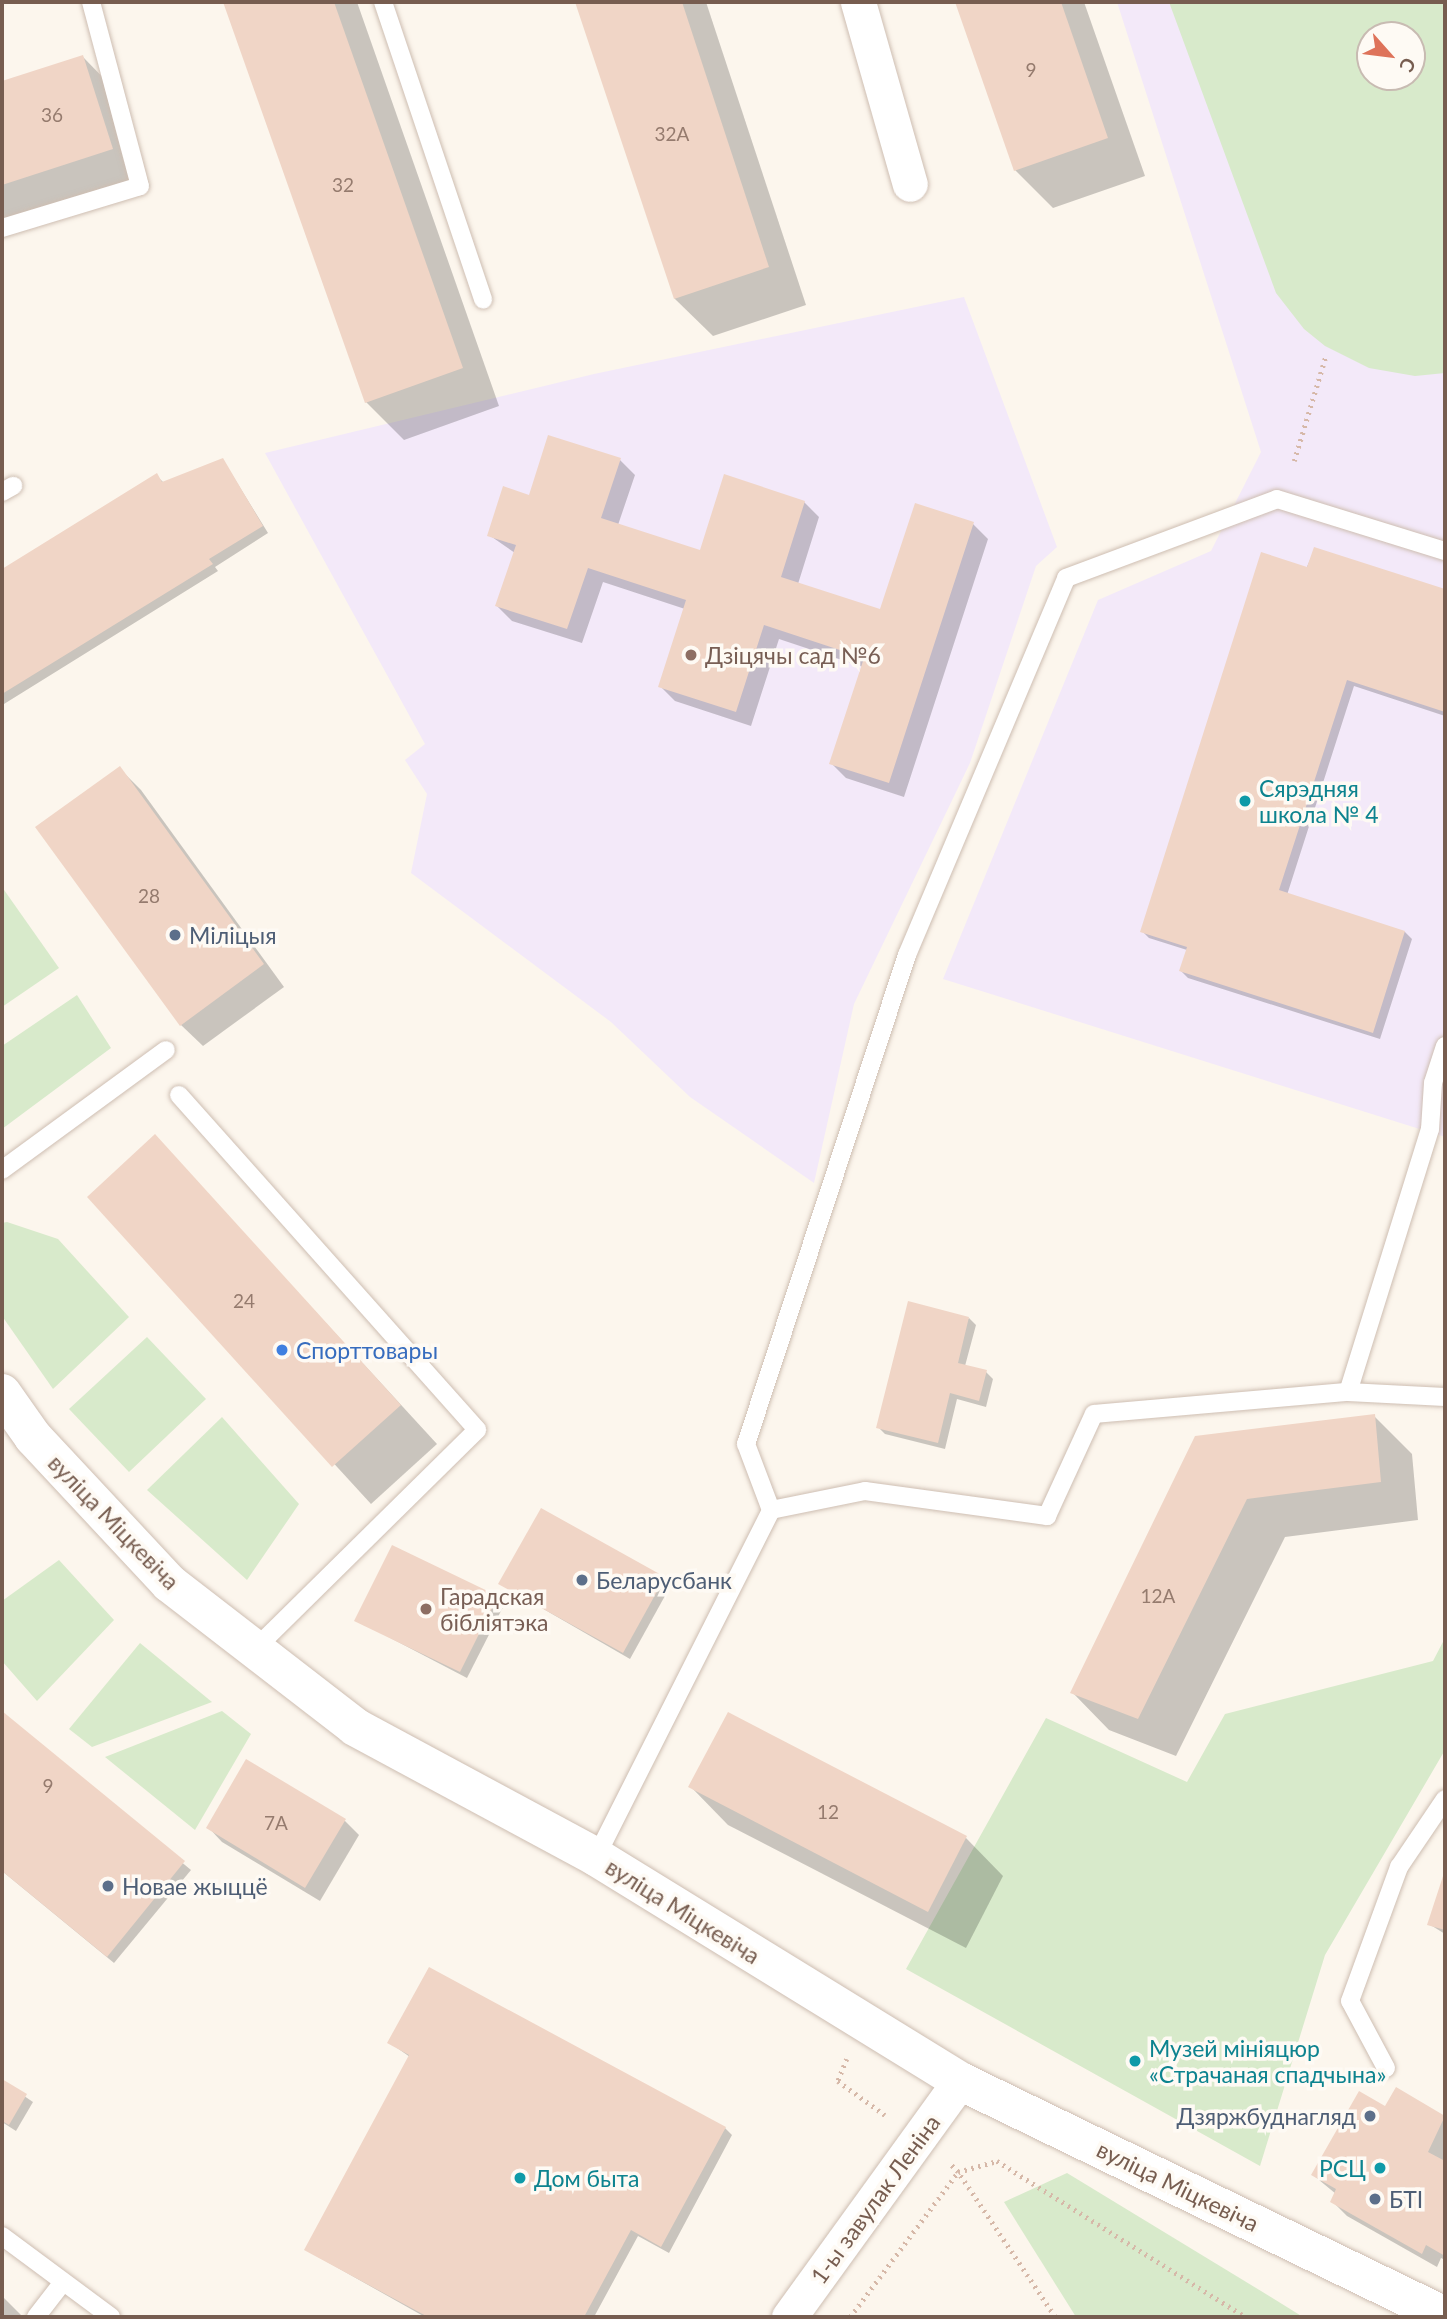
<!DOCTYPE html>
<meta charset="utf-8">
<style>
body{margin:0}
#map{position:relative;width:1447px;height:2319px;overflow:hidden;background:#fcf6ed;font-family:Lato,sans-serif}
div>[style]{position:absolute}
[style*='--x']{left:calc(var(--x)*1px);top:calc(var(--y)*1px);width:calc(var(--w)*1px);rotate:calc(var(--a)*1deg)}
.education>*{inset:0;background:#f3e9f9}
.green>*{inset:0;background:#d8eacb}
.shadow>*{inset:0;background:#0003}
.building>*{inset:0;background:#f0d5c6}
.path>*{height:4.5px;margin-top:-2.25px;transform-origin:0;background:repeating-linear-gradient(90deg,#d6b8a8 0 2px,transparent 0 7px)}
.roads{filter:drop-shadow(0 0 2px #cebeb2) drop-shadow(0 0 2px #cebeb2)}
.lane>*{height:18px;margin:-9px;padding:0 9px;transform-origin:9px;border-radius:9px;background:#fff}
.street>*{height:35px;margin:-17.5px;padding:0 17.5px;transform-origin:17.5px;border-radius:17.5px;background:#fff}
.secondary>*{height:38px;margin:-19px;padding:0 19px;transform-origin:19px;border-radius:19px;background:#fff}
.dots>*{width:19px;height:19px;translate:-50% -50%;box-sizing:border-box;border:4px solid #fefaf4;border-radius:50%}
span{translate:-50% -50%;white-space:nowrap;text-align:center;line-height:1.15;-webkit-text-stroke:7px #fefaf4;paint-order:stroke}
.number-label{font-size:19px;color:#957b6e}
.number-label span{-webkit-text-stroke-width:0}
.education-label{font-size:23px;color:#785e54}
.left{translate:0 -50%;text-align:left}
.culture-label{font-size:23px;color:#0d838f}
.right{translate:-100% -50%;text-align:right}
.service-label{font-size:23px;color:#4e5e75}
.shop-label{font-size:23px;color:#366cbe}
.street-label{font-size:23px;color:#775d50}
.frame{position:absolute;inset:0;border:4px solid #775d50;pointer-events:none}
.north{position:absolute;left:1356px;top:21px;width:70px;height:70px;box-sizing:border-box;background:#fefaf4;border:2px solid #c8bbb2;border-radius:50%;rotate:118deg;font-size:19px;font-weight:700;line-height:28px;text-align:center;color:#775d50}
.north::after{content:'';display:block;margin:auto;width:24px;height:32px;background:#de735a;clip-path:polygon(50% 0,100% 100%,50% 72%,0 100%)}
</style>
<div id="map">
<div class="education">
<i style="clip-path:polygon(evenodd,1117px 2px,1445px 2px,1445px 1137px,943px 979px,1098px 600px,1211px 551px,1261px 452px,1117px 2px,1370px 35px,1412px 35px,1412px 77px,1370px 77px,1370px 35px)"></i>
<i style="clip-path:polygon(964px 297px,1057px 547px,1036px 566px,970px 763px,854px 1004px,814px 1183px,690px 1097px,611px 1022px,411px 873px,427px 794px,405px 760px,425px 744px,265px 453px,594px 374px)"></i>
</div>
<div class="green">
<i style="clip-path:polygon(evenodd,1169px 2px,1445px 2px,1445px 373px,1415px 376px,1369px 368px,1325px 346px,1304px 329px,1276px 293px,1169px 2px,1412px 35px,1412px 77px,1370px 77px,1370px 35px,1412px 35px)"></i>
<i style="clip-path:polygon(2px 887px,59px 968px,2px 1007px)"></i>
<i style="clip-path:polygon(77px 995px,111px 1048px,2px 1129px,2px 1046px)"></i>
<i style="clip-path:polygon(7px 1222px,58px 1239px,129px 1317px,53px 1389px,2px 1316px,2px 1223px)"></i>
<i style="clip-path:polygon(147px 1337px,206px 1399px,129px 1472px,69px 1409px)"></i>
<i style="clip-path:polygon(222px 1417px,299px 1504px,247px 1580px,147px 1490px)"></i>
<i style="clip-path:polygon(59px 1560px,114px 1620px,37px 1701px,2px 1661px,2px 1601px)"></i>
<i style="clip-path:polygon(1445px 1638px,1445px 1750px,1325px 1955px,1260px 2166px,906px 1969px,1046px 1718px,1187px 1782px,1225px 1714px,1433px 1661px)"></i>
<i style="clip-path:polygon(140px 1643px,212px 1702px,92px 1747px,69px 1729px)"></i>
<i style="clip-path:polygon(222px 1711px,251px 1734px,195px 1830px,105px 1757px)"></i>
<i style="clip-path:polygon(1067px 2173px,1261px 2291px,1303px 2317px,1076px 2317px,1004px 2202px)"></i>
</div>
<div class="shadow">
<i style="clip-path:polygon(225px 2px,357px 2px,499px 406px,404px 440px,366px 402px)"></i>
<i style="clip-path:polygon(577px 2px,706px 2px,806px 305px,713px 336px,675px 299px)"></i>
<i style="clip-path:polygon(956px 2px,1084px 2px,1145px 176px,1053px 208px,1015px 170px)"></i>
<i style="clip-path:polygon(83px 57px,120px 95px,150px 187px,2px 235px,2px 83px)"></i>
<i style="clip-path:polygon(223px 460px,268px 533px,215px 567px,218px 571px,4px 704px,2px 571px,156px 475px,164px 483px)"></i>
<i style="clip-path:polygon(620px 460px,635px 475px,618px 525px,701px 553px,804px 502px,819px 517px,798px 584px,881px 611px,973px 524px,988px 539px,904px 797px,846px 778px,831px 763px,863px 667px,779px 639px,751px 726px,675px 701px,660px 686px,685px 609px,603px 582px,582px 643px,512px 621px,497px 606px,515px 553px,489px 535px,530px 497px)"></i>
<i style="clip-path:polygon(1315px 549px,1445px 591px,1445px 716px,1354px 686px,1287px 895px,1405px 932px,1412px 939px,1380px 1039px,1188px 978px,1181px 971px,1187px 950px,1149px 938px,1142px 931px)"></i>
<i style="clip-path:polygon(119px 768px,141px 790px,284px 987px,203px 1046px,181px 1025px)"></i>
<i style="clip-path:polygon(155px 1137px,437px 1444px,371px 1504px,90px 1197px)"></i>
<i style="clip-path:polygon(969px 1318px,976px 1325px,965px 1366px,986px 1372px,993px 1379px,986px 1407px,957px 1399px,945px 1449px,885px 1434px,878px 1427px)"></i>
<i style="clip-path:polygon(1374px 1416px,1412px 1454px,1418px 1520px,1285px 1537px,1176px 1756px,1109px 1730px,1072px 1692px,1196px 1438px)"></i>
<i style="clip-path:polygon(664px 1578px,671px 1585px,630px 1659px,500px 1584px)"></i>
<i style="clip-path:polygon(497px 1598px,504px 1605px,467px 1678px,356px 1620px)"></i>
<i style="clip-path:polygon(2px 1713px,191px 1870px,114px 1963px,2px 1871px)"></i>
<i style="clip-path:polygon(691px 1787px,966px 1838px,1003px 1876px,966px 1948px,728px 1825px)"></i>
<i style="clip-path:polygon(345px 1821px,359px 1835px,320px 1901px,222px 1842px,208px 1827px)"></i>
<i style="clip-path:polygon(1445px 1874px,1445px 1934px,1429px 1924px)"></i>
<i style="clip-path:polygon(390px 2043px,725px 2128px,732px 2135px,669px 2253px,638px 2236px,594px 2317px,425px 2317px,306px 2250px,410px 2057px)"></i>
<i style="clip-path:polygon(2px 2081px,33px 2102px,16px 2131px,2px 2122px)"></i>
<i style="clip-path:polygon(1396px 2090px,1445px 2118px,1445px 2260px,1441px 2258px,1437px 2267px,1347px 2216px,1332px 2201px,1336px 2194px,1313px 2175px,1385px 2108px)"></i>
<i style="clip-path:polygon(3px 2297px,23px 2317px,2px 2317px)"></i>
</div>
<div class="building">
<i style="clip-path:polygon(223px 2px,334px 2px,463px 368px,365px 403px)"></i>
<i style="clip-path:polygon(575px 2px,682px 2px,769px 267px,674px 299px)"></i>
<i style="clip-path:polygon(955px 2px,1061px 2px,1108px 138px,1014px 171px)"></i>
<i style="clip-path:polygon(83px 55px,113px 149px,2px 185px,2px 81px)"></i>
<i style="clip-path:polygon(548px 435px,621px 458px,601px 518px,700px 550px,724px 474px,805px 501px,781px 577px,880px 609px,915px 503px,974px 522px,889px 783px,829px 764px,864px 658px,764px 625px,736px 712px,658px 687px,686px 600px,588px 568px,567px 629px,495px 606px,516px 545px,487px 536px,503px 486px,529px 495px)"></i>
<i style="clip-path:polygon(223px 458px,263px 526px,209px 559px,213px 564px,2px 694px,2px 569px,157px 473px,162px 482px)"></i>
<i style="clip-path:polygon(1314px 547px,1445px 589px,1445px 712px,1347px 680px,1279px 890px,1405px 931px,1373px 1033px,1179px 971px,1187px 947px,1140px 932px,1261px 552px,1307px 567px)"></i>
<i style="clip-path:polygon(120px 766px,264px 964px,180px 1026px,35px 827px)"></i>
<i style="clip-path:polygon(155px 1134px,401px 1405px,332px 1467px,87px 1197px)"></i>
<i style="clip-path:polygon(908px 1301px,969px 1317px,958px 1363px,987px 1370px,979px 1401px,950px 1393px,938px 1443px,876px 1428px)"></i>
<i style="clip-path:polygon(1375px 1414px,1381px 1482px,1247px 1499px,1138px 1719px,1070px 1693px,1195px 1436px)"></i>
<i style="clip-path:polygon(541px 1508px,665px 1577px,623px 1653px,498px 1584px)"></i>
<i style="clip-path:polygon(392px 1545px,498px 1596px,460px 1672px,354px 1621px)"></i>
<i style="clip-path:polygon(2px 1711px,185px 1861px,107px 1957px,2px 1871px)"></i>
<i style="clip-path:polygon(728px 1712px,967px 1836px,928px 1912px,688px 1787px)"></i>
<i style="clip-path:polygon(246px 1759px,346px 1819px,305px 1888px,206px 1828px)"></i>
<i style="clip-path:polygon(1445px 1870px,1445px 1930px,1427px 1925px)"></i>
<i style="clip-path:polygon(429px 1967px,726px 2127px,661px 2247px,631px 2230px,584px 2317px,428px 2317px,304px 2250px,409px 2055px,387px 2043px)"></i>
<i style="clip-path:polygon(2px 2079px,27px 2094px,9px 2125px,2px 2121px)"></i>
<i style="clip-path:polygon(1396px 2087px,1445px 2116px,1428px 2152px,1445px 2161px,1445px 2256px,1426px 2245px,1422px 2254px,1330px 2202px,1336px 2189px,1311px 2175px,1359px 2091px,1385px 2106px)"></i>
</div>
<div class="path">
<i style="--x:1294;--y:461;--w:108;--a:-73.2"></i>
<i style="--x:847;--y:2059;--w:24;--a:112"></i>
<i style="--x:838;--y:2081;--w:58;--a:35.9"></i>
<i style="--x:850;--y:2317;--w:181;--a:-53.3"></i>
<i style="--x:958;--y:2172;--w:10;--a:-135"></i>
<i style="--x:1055;--y:2317;--w:174;--a:-123.8"></i>
<i style="--x:958;--y:2172;--w:41;--a:-15.8"></i>
<i style="--x:997;--y:2161;--w:294;--a:32.1"></i>
</div>
<div class="roads">
<div class="lane">
<i style="--x:383;--y:2;--w:314;--a:71.4"></i>
<i style="--x:2;--y:228;--w:144;--a:-16.9"></i>
<i style="--x:140;--y:186;--w:190;--a:-104.9"></i>
<i style="--x:2;--y:492;--w:13;--a:-29"></i>
<i style="--x:1445;--y:1046;--w:39;--a:108"></i>
<i style="--x:1433;--y:1083;--w:46;--a:93.7"></i>
<i style="--x:1430;--y:1129;--w:275;--a:107.3"></i>
<i style="--x:1348;--y:1392;--w:97;--a:3"></i>
<i style="--x:179;--y:1095;--w:448;--a:48.3"></i>
<i style="--x:477;--y:1430;--w:312;--a:135.4"></i>
<i style="--x:2;--y:1170;--w:203;--a:-36.2"></i>
<i style="--x:771;--y:1510;--w:96;--a:-11.4"></i>
<i style="--x:865;--y:1491;--w:184;--a:7.8"></i>
<i style="--x:1047;--y:1516;--w:112;--a:-65.3"></i>
<i style="--x:1094;--y:1414;--w:255;--a:-5"></i>
<i style="--x:596;--y:1857;--w:389;--a:-63.2"></i>
<i style="--x:771;--y:1510;--w:71;--a:-110.7"></i>
<i style="--x:746;--y:1444;--w:515;--a:-71.78"></i>
<i style="--x:907;--y:955;--w:409;--a:-67.1"></i>
<i style="--x:1066;--y:578;--w:225;--a:-20.5"></i>
<i style="--x:1277;--y:499;--w:176;--a:17.2"></i>
<i style="--x:1386;--y:2068;--w:76;--a:-118.2"></i>
<i style="--x:1350;--y:2001;--w:143;--a:-69.9"></i>
<i style="--x:1399;--y:1867;--w:82;--a:-55.9"></i>
<i style="--x:2;--y:2236;--w:136;--a:36.6"></i>
<i style="--x:36;--y:2317;--w:44;--a:-52.4"></i>
</div>
<div class="street">
<i style="--x:858;--y:2;--w:189;--a:74.1"></i>
<i style="--x:789;--y:2317;--w:291;--a:-54.1"></i>
</div>
<div class="secondary">
<i style="--x:2;--y:1393;--w:54;--a:54.8"></i>
<i style="--x:33;--y:1437;--w:200;--a:47"></i>
<i style="--x:169;--y:1583;--w:235;--a:37.7"></i>
<i style="--x:355;--y:1727;--w:274;--a:28.3"></i>
<i style="--x:596;--y:1857;--w:427;--a:31.6"></i>
<i style="--x:960;--y:2081;--w:539;--a:25.85"></i>
</div>
</div>
<div class="dots">
<i style="left:691px;top:655px;background:#8d6e63"></i>
<i style="left:1245px;top:801px;background:#0f9aa8"></i>
<i style="left:175px;top:935px;background:#5c6f8a"></i>
<i style="left:282px;top:1350px;background:#3f7fe0"></i>
<i style="left:582px;top:1580px;background:#5c6f8a"></i>
<i style="left:426px;top:1609px;background:#8d6e63"></i>
<i style="left:108px;top:1886px;background:#5c6f8a"></i>
<i style="left:1135px;top:2061px;background:#0f9aa8"></i>
<i style="left:1370px;top:2116px;background:#5c6f8a"></i>
<i style="left:1380px;top:2168px;background:#0f9aa8"></i>
<i style="left:520px;top:2178px;background:#0f9aa8"></i>
<i style="left:1375px;top:2199px;background:#5c6f8a"></i>
</div>
<div class="number-label">
<span style="left:1031px;top:70px">9</span>
<span style="left:52px;top:115px">36</span>
<span style="left:672px;top:134px">32А</span>
<span style="left:343px;top:185px">32</span>
<span style="left:149px;top:896px">28</span>
<span style="left:244px;top:1301px">24</span>
<span style="left:1158px;top:1596px">12А</span>
<span style="left:48px;top:1786px">9</span>
<span style="left:828px;top:1812px">12</span>
<span style="left:276px;top:1823px">7А</span>
</div>
<div class="education-label">
<span class="left" style="left:705px;top:655px">Дзіцячы сад №6</span>
<span class="left" style="left:440px;top:1609px">Гарадская<br>бібліятэка</span>
</div>
<div class="culture-label">
<span class="left" style="left:1259px;top:801px">Сярэдняя<br>школа № 4</span>
<span class="left" style="left:1149px;top:2061px">Музей мініяцюр<br>«Страчаная спадчына»</span>
<span class="right" style="left:1366px;top:2168px">РСЦ</span>
<span class="left" style="left:534px;top:2178px">Дом быта</span>
</div>
<div class="service-label">
<span class="left" style="left:189px;top:935px">Міліцыя</span>
<span class="left" style="left:596px;top:1580px">Беларусбанк</span>
<span class="left" style="left:122px;top:1886px">Новае жыццё</span>
<span class="right" style="left:1356px;top:2116px">Дзяржбуднагляд</span>
<span class="left" style="left:1389px;top:2199px">БТІ</span>
</div>
<div class="shop-label">
<span class="left" style="left:296px;top:1350px">Спорттовары</span>
</div>
<div class="street-label">
<span style="left:114px;top:1522px;rotate:46deg">вуліца Міцкевіча</span>
<span style="left:683px;top:1911px;rotate:32deg">вуліца Міцкевіча</span>
<span style="left:1178px;top:2186px;rotate:26deg">вуліца Міцкевіча</span>
<span style="left:875px;top:2199px;rotate:-54deg">1-ы завулак Леніна</span>
</div>
<div class="frame"></div>
<div class="north">С</div>
</div>
